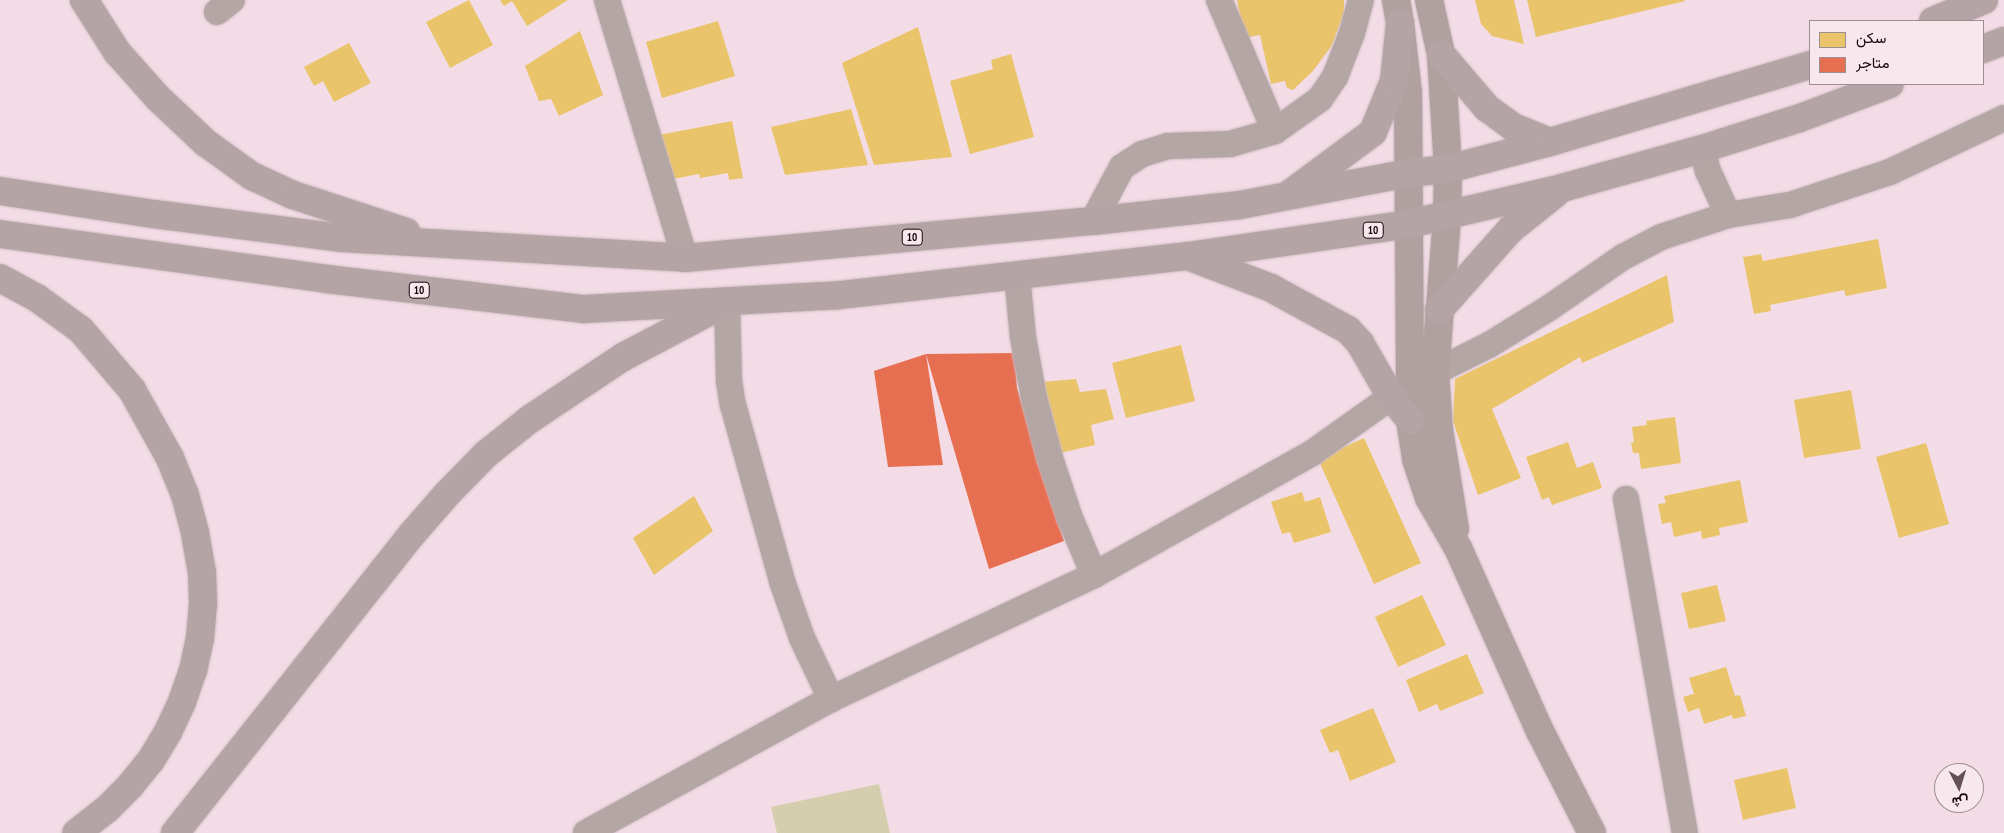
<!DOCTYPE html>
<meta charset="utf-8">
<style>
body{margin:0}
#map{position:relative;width:2004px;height:833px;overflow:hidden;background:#f3dce5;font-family:"PT Sans Narrow",Vazirmatn,sans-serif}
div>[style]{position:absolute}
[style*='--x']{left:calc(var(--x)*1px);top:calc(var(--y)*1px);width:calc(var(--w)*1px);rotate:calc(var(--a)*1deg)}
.green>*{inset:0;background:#d4ceaf}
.homes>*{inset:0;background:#e9c46a}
.shops>*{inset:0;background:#e76f51}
.roads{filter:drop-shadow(0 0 1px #cebbc3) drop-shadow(0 0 1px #cebbc3)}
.minor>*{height:26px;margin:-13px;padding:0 13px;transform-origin:13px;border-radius:13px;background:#b5a6a6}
.major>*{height:28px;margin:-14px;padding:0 14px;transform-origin:14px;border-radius:14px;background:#b0a09f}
.highway>*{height:28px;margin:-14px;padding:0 14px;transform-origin:14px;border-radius:14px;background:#b5a4a5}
span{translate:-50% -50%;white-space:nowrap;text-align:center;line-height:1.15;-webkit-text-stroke:5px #f7e8ed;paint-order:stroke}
.shield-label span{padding:1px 4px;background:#f7e8ed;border:1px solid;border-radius:4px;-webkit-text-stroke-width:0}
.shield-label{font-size:11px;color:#19040d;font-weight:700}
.legend{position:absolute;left:1809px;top:20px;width:175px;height:65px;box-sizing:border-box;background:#f7e8ed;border:1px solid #9e8d93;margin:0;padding:6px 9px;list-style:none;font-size:15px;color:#19040d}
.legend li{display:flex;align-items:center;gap:10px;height:25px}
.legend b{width:25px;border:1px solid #9e8d93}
.north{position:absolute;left:1934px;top:763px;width:50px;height:50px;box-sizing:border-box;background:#f7e8ed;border:1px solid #9e8d93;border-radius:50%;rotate:175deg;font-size:14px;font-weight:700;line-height:20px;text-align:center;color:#19040d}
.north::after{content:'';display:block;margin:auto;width:18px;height:22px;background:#655059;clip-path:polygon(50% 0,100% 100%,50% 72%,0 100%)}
</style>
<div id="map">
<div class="green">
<i style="clip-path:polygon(879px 784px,890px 833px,777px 833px,771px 807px)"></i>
</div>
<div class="homes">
<i style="clip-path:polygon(469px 0,493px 45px,450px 68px,426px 22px)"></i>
<i style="clip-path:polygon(500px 0,568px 0,527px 26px,512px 1px,504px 6px)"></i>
<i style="clip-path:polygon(1237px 0,1344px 0,1344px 13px,1332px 45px,1313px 71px,1293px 90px,1287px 88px,1285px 81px,1271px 84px,1260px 35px,1244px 38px)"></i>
<i style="clip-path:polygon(1475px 0,1514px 0,1524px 44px,1492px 36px,1481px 24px)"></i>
<i style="clip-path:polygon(1527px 0,1685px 0,1685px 1px,1536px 37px)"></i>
<i style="clip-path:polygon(718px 21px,735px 76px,662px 98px,646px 42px)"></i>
<i style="clip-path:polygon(918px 27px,952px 157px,874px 165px,842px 63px)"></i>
<i style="clip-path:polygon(580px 31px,603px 95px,559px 116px,551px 99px,539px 101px,525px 66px)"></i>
<i style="clip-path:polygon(349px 43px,371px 83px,334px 102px,323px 81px,314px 86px,304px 67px)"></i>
<i style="clip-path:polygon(1011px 54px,1034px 137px,970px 154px,950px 81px,993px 69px,991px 60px)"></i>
<i style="clip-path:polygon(851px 109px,868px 165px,785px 175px,771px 127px)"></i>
<i style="clip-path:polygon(732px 121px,743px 178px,729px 180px,728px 173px,700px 178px,699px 174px,668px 180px,659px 135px)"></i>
<i style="clip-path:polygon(1878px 239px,1887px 288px,1846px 296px,1844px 290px,1770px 305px,1771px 311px,1754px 314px,1743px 257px,1761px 254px,1763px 261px)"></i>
<i style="clip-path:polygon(1667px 275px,1674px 322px,1582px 363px,1580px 357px,1492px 409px,1521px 478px,1478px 495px,1453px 421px,1455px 379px)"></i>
<i style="clip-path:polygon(1181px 345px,1195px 401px,1126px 418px,1112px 363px)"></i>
<i style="clip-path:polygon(1076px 379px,1080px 392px,1106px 389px,1114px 419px,1091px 425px,1095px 445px,1060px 453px,1042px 382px)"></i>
<i style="clip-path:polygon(1851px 390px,1861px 449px,1804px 458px,1794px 400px)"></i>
<i style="clip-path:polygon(1675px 417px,1681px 463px,1641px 469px,1639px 453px,1633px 453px,1631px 443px,1634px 442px,1632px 427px,1647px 425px,1646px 421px)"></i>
<i style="clip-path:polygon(1364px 438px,1421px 563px,1374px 584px,1318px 459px)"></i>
<i style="clip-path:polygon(1568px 442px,1577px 468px,1593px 462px,1602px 488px,1552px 505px,1549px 497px,1542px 500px,1526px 457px)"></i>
<i style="clip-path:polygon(1926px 443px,1949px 524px,1899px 538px,1876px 457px)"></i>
<i style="clip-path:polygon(1740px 480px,1748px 522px,1719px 528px,1720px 535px,1702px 539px,1701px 531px,1674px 537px,1671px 522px,1662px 524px,1658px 504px,1666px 503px,1664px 496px)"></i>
<i style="clip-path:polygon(1302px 492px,1305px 502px,1320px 497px,1331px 532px,1294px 543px,1290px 532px,1282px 534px,1271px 502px)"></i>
<i style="clip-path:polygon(694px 496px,713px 531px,654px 575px,633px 538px)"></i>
<i style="clip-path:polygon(1717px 585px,1726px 621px,1689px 629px,1681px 593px)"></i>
<i style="clip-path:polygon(1422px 595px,1446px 645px,1398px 667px,1375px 617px)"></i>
<i style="clip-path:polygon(1467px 654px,1484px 693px,1440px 711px,1437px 704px,1419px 712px,1406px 680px)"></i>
<i style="clip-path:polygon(1726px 667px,1735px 696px,1740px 695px,1746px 716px,1733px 719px,1732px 715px,1704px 724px,1699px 708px,1688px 712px,1683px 697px,1694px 694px,1689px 678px)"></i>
<i style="clip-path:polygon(1373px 708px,1396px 762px,1350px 781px,1338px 750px,1330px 753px,1320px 730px)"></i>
<i style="clip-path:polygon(1787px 768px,1796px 808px,1743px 820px,1734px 780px)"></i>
</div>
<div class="shops">
<i style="clip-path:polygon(1015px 353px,1017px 388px,1064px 541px,989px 569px,926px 354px)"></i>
<i style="clip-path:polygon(926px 354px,943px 465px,888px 467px,874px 371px)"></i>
</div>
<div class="roads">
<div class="minor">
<i style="--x:607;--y:0;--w:270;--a:73.2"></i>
<i style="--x:1219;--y:0;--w:142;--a:66.9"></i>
<i style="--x:217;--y:12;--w:19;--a:-39"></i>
<i style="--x:1702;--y:149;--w:23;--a:75"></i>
<i style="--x:1708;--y:171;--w:48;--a:65.6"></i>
<i style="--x:1093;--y:221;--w:61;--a:-61.8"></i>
<i style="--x:1122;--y:167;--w:24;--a:-33"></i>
<i style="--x:1142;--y:154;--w:27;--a:-17"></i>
<i style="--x:1168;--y:146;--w:62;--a:-1.8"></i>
<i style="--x:1230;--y:144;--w:47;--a:-16.1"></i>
<i style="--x:1275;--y:131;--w:55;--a:-35.4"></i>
<i style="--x:1320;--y:99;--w:27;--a:-56"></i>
<i style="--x:1335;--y:77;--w:47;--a:-68.9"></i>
<i style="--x:1352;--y:33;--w:34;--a:-75"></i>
<i style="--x:1017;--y:275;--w:62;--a:84.5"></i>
<i style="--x:1023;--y:337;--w:62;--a:79.8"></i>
<i style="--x:1034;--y:398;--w:62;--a:75.1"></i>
<i style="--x:1050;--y:458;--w:63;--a:71.6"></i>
<i style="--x:1070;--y:518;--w:62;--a:67.2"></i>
<i style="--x:727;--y:303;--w:78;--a:88.5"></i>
<i style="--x:729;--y:381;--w:24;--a:81"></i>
<i style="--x:733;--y:405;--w:186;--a:74.4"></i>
<i style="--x:783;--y:584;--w:57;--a:70.6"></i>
<i style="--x:802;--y:638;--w:68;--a:64.6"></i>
<i style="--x:1435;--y:372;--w:60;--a:-26.6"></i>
<i style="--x:1489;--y:345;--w:70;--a:-31.7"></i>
<i style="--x:1549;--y:308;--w:90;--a:-34.6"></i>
<i style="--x:1623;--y:257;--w:43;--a:-27.8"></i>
<i style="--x:1661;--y:237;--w:71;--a:-18.2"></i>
<i style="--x:1728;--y:215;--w:63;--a:-9.2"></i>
<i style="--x:1790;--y:205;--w:105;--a:-18.3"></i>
<i style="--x:1890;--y:172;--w:126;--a:-25.3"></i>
<i style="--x:1626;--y:499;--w:339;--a:80"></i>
<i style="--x:586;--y:833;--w:279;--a:-28.7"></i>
<i style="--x:831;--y:699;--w:291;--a:-25.2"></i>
<i style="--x:1094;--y:575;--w:250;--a:-29.2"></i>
<i style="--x:1312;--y:453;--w:97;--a:-35.3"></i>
</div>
<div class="major">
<i style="--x:1396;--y:0;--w:23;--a:80"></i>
<i style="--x:1400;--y:23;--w:70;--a:83.5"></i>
<i style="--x:1408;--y:93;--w:327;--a:89.6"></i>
<i style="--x:1410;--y:420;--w:39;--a:81"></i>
<i style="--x:1416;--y:459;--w:41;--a:71.6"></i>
<i style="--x:1429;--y:498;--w:58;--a:59.9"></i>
<i style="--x:1458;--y:548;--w:201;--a:65.9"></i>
<i style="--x:1540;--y:731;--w:114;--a:63"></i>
<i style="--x:1429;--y:0;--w:55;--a:77.5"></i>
<i style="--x:1441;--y:54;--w:115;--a:86.5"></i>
<i style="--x:1448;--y:169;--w:48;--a:91.2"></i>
<i style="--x:1447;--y:217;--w:155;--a:94.4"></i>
<i style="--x:1435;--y:372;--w:58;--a:86.1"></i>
<i style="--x:1439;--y:430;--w:100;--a:80.8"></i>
</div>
<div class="highway">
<i style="--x:84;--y:0;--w:62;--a:57.6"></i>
<i style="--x:117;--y:52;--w:62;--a:48.3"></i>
<i style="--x:158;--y:98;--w:66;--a:43.2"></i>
<i style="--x:206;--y:143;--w:57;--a:35.7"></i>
<i style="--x:252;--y:176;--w:45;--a:24.9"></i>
<i style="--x:293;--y:195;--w:119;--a:18.1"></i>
<i style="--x:1933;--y:21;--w:55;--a:-22.4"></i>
<i style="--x:1983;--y:49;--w:22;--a:-21"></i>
<i style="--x:1441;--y:54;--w:71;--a:49.6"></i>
<i style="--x:1487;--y:108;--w:32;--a:36"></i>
<i style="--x:1513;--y:127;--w:40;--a:22"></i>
<i style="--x:0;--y:191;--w:156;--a:8.5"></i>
<i style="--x:154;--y:214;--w:190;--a:7.3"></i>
<i style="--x:342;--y:238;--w:344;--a:3.3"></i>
<i style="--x:685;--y:258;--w:410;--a:-5.2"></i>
<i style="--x:1093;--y:221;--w:148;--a:-6.2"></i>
<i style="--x:1240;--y:205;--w:172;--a:-10.7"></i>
<i style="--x:1409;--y:173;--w:39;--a:-6"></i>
<i style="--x:1448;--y:169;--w:106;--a:-14.8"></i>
<i style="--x:1550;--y:142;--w:271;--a:-16.5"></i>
<i style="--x:1291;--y:193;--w:102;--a:-36.6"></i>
<i style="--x:1373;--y:132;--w:55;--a:-67.6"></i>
<i style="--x:1394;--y:81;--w:58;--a:-84.1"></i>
<i style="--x:0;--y:234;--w:330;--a:7.8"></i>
<i style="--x:327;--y:279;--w:259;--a:6.7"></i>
<i style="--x:584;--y:309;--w:256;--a:-3.1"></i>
<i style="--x:840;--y:295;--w:350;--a:-6.4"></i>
<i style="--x:1188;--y:256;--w:223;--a:-8.2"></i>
<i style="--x:1409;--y:224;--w:157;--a:-13.2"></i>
<i style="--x:1562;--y:188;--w:145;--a:-15.6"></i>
<i style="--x:1702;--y:149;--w:103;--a:-17.6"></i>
<i style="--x:1800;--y:118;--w:96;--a:-20.7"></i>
<i style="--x:1190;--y:257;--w:87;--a:20.9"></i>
<i style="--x:1271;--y:288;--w:88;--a:28.6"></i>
<i style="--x:1348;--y:330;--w:18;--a:47"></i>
<i style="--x:1360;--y:343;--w:62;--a:60.1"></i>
<i style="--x:1391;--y:397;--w:30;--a:50"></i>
<i style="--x:0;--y:278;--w:42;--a:28.4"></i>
<i style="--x:37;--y:298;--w:54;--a:36"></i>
<i style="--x:81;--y:330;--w:79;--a:49.6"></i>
<i style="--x:132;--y:390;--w:78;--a:60.8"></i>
<i style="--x:170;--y:458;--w:40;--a:68"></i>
<i style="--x:185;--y:495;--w:39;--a:75"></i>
<i style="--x:195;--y:533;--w:40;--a:80"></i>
<i style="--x:202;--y:572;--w:32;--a:88"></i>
<i style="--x:203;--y:604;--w:34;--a:95"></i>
<i style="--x:200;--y:638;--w:33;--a:102"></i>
<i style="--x:193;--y:670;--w:34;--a:109"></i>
<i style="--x:182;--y:702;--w:33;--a:115"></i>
<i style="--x:168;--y:732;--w:33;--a:121"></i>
<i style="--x:151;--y:760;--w:33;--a:129"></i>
<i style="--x:130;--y:786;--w:33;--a:135"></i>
<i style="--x:107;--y:809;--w:39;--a:142"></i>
<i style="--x:1439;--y:310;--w:108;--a:-48.4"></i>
<i style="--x:1511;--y:229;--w:58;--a:-38.7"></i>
<i style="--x:175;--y:833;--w:383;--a:-51.6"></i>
<i style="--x:413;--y:533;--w:52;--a:-48.9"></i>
<i style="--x:447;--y:494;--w:56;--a:-45.7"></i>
<i style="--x:486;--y:454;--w:56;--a:-38.5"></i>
<i style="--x:530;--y:419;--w:112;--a:-33.7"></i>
<i style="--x:623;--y:357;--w:107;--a:-27.8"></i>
</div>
</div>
<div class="shield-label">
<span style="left:1373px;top:230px">10</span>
<span style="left:912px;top:237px">10</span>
<span style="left:419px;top:290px">10</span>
</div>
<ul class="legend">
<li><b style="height:14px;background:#e9c46a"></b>سكن</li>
<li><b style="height:14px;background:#e76f51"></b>متاجر</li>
</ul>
<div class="north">ش</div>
</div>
